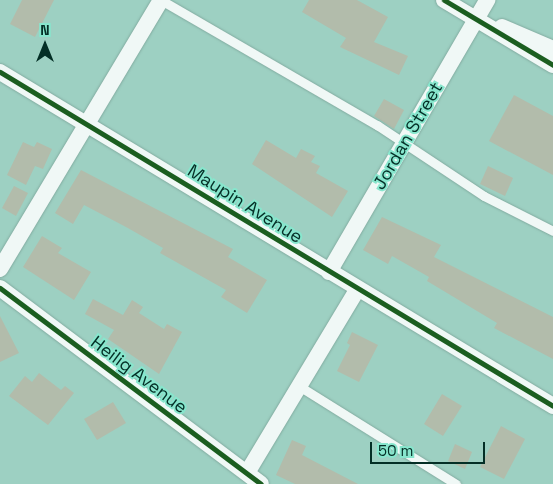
<!DOCTYPE html>
<style>
body{margin:0}
#map{position:relative;width:553px;height:484px;overflow:hidden;background:#9dd0c2;font-family:"Space Grotesk",sans-serif}
div>[style]{position:absolute}
[style*='--x']{left:calc(var(--x)*1px);top:calc(var(--y)*1px);width:calc(var(--w)*1px);rotate:calc(var(--a)*1deg)}
.building>*{inset:0;background:#b2bcab}
.roads{filter:drop-shadow(0 0 1px #82aba0) drop-shadow(0 0 1px #82aba0)}
.service>*{height:9px;margin:-4.5px;padding:0 4.5px;transform-origin:4.5px;border-radius:4.5px;background:#f0f8f6}
.minor>*{height:16px;margin:-8px;padding:0 8px;transform-origin:8px;border-radius:8px;background:#f0f8f6}
.cycleway>*{height:5px;margin:-2.5px;padding:0 2.5px;transform-origin:2.5px;border-radius:2.5px;background:#1b5e20}
span{translate:-50% -50%;white-space:nowrap;text-align:center;line-height:1.15;-webkit-text-stroke:4px #87e6cd;paint-order:stroke}
.street-label{font-size:18px;color:#042f26}
.north{position:absolute;left:20px;top:20px;width:50px;height:50px;-webkit-text-stroke:4px #87e6cd;paint-order:stroke;rotate:0deg;font-size:14px;font-weight:700;line-height:20px;text-align:center;color:#042f26}
.north::after{content:'';display:block;margin:auto;width:18px;height:22px;background:#042f26;clip-path:polygon(50% 0,100% 100%,50% 72%,0 100%)}
.scale{position:absolute;left:370px;top:442px;width:115px;height:22px;box-sizing:border-box;border:2px solid #042f26;border-top:0;padding-left:6px;font-size:15px;line-height:18px;white-space:nowrap;color:#042f26;-webkit-text-stroke:4px #87e6cd;paint-order:stroke}
</style>
<div id="map">
<div class="building">
<i style="clip-path:polygon(22px 0,54px 0,35px 37px,10px 24px)"></i>
<i style="clip-path:polygon(309px 0,357px 0,388px 17px,374px 42px,408px 56px,399px 75px,340px 47px,346px 38px,302px 12px)"></i>
<i style="clip-path:polygon(514px 95px,553px 116px,553px 175px,489px 141px)"></i>
<i style="clip-path:polygon(384px 99px,404px 110px,394px 129px,374px 116px)"></i>
<i style="clip-path:polygon(266px 140px,296px 158px,301px 149px,315px 156px,311px 162px,320px 166px,316px 173px,348px 191px,332px 217px,252px 164px)"></i>
<i style="clip-path:polygon(23px 142px,34px 147px,37px 142px,52px 149px,43px 169px,35px 166px,26px 185px,7px 175px)"></i>
<i style="clip-path:polygon(488px 166px,513px 178px,505px 196px,480px 184px)"></i>
<i style="clip-path:polygon(81px 170px,233px 249px,228px 257px,267px 280px,247px 313px,221px 297px,226px 290px,160px 253px,163px 248px,126px 227px,84px 205px,73px 224px,55px 213px)"></i>
<i style="clip-path:polygon(14px 186px,28px 193px,16px 216px,2px 208px)"></i>
<i style="clip-path:polygon(382px 217px,441px 245px,434px 257px,553px 317px,553px 359px,494px 328px,497px 323px,427px 281px,429px 277px,392px 256px,388px 264px,363px 250px)"></i>
<i style="clip-path:polygon(42px 236px,62px 248px,58px 253px,91px 272px,74px 300px,23px 267px)"></i>
<i style="clip-path:polygon(93px 299px,123px 315px,132px 300px,143px 307px,139px 313px,164px 329px,167px 324px,182px 332px,159px 374px,108px 339px,114px 330px,85px 314px)"></i>
<i style="clip-path:polygon(0 316px,19px 353px,0 362px)"></i>
<i style="clip-path:polygon(352px 332px,378px 345px,359px 382px,337px 371px,350px 345px,347px 343px)"></i>
<i style="clip-path:polygon(39px 373px,61px 390px,65px 386px,74px 393px,48px 425px,9px 396px,25px 376px,32px 382px)"></i>
<i style="clip-path:polygon(442px 394px,462px 406px,443px 436px,424px 424px)"></i>
<i style="clip-path:polygon(113px 402px,126px 423px,97px 440px,84px 419px)"></i>
<i style="clip-path:polygon(501px 426px,525px 439px,504px 479px,480px 467px)"></i>
<i style="clip-path:polygon(292px 440px,306px 446px,302px 455px,358px 484px,295px 484px,276px 475px)"></i>
<i style="clip-path:polygon(455px 444px,472px 452px,465px 469px,448px 461px)"></i>
</div>
<div class="roads">
<div class="service">
<i style="--x:161;--y:0;--w:250;--a:30.1"></i>
<i style="--x:377;--y:125;--w:128;--a:33.6"></i>
<i style="--x:484;--y:196;--w:77;--a:26.9"></i>
<i style="--x:299;--y:386;--w:185;--a:32"></i>
</div>
<div class="minor">
<i style="--x:444;--y:0;--w:127;--a:30.8"></i>
<i style="--x:502;--y:27;--w:56;--a:23.3"></i>
<i style="--x:0;--y:72;--w:646;--a:31.13"></i>
<i style="--x:0;--y:269;--w:313;--a:-59.1"></i>
<i style="--x:329;--y:272;--w:315;--a:-59.8"></i>
<i style="--x:0;--y:288;--w:326;--a:36.9"></i>
<i style="--x:247;--y:473;--w:214;--a:-59"></i>
</div>
</div>
<div class="cycleway">
<i style="--x:444;--y:0;--w:127;--a:30.8"></i>
<i style="--x:0;--y:72;--w:646;--a:31.13"></i>
<i style="--x:0;--y:288;--w:326;--a:36.9"></i>
</div>
<div class="street-label">
<span style="left:408px;top:136px;rotate:-60deg">Jordan Street</span>
<span style="left:245px;top:204px;rotate:32deg">Maupin Avenue</span>
<span style="left:139px;top:375px;rotate:37deg">Heilig Avenue</span>
</div>
<div class="north">N</div>
<div class="scale">50 m</div>
</div>
